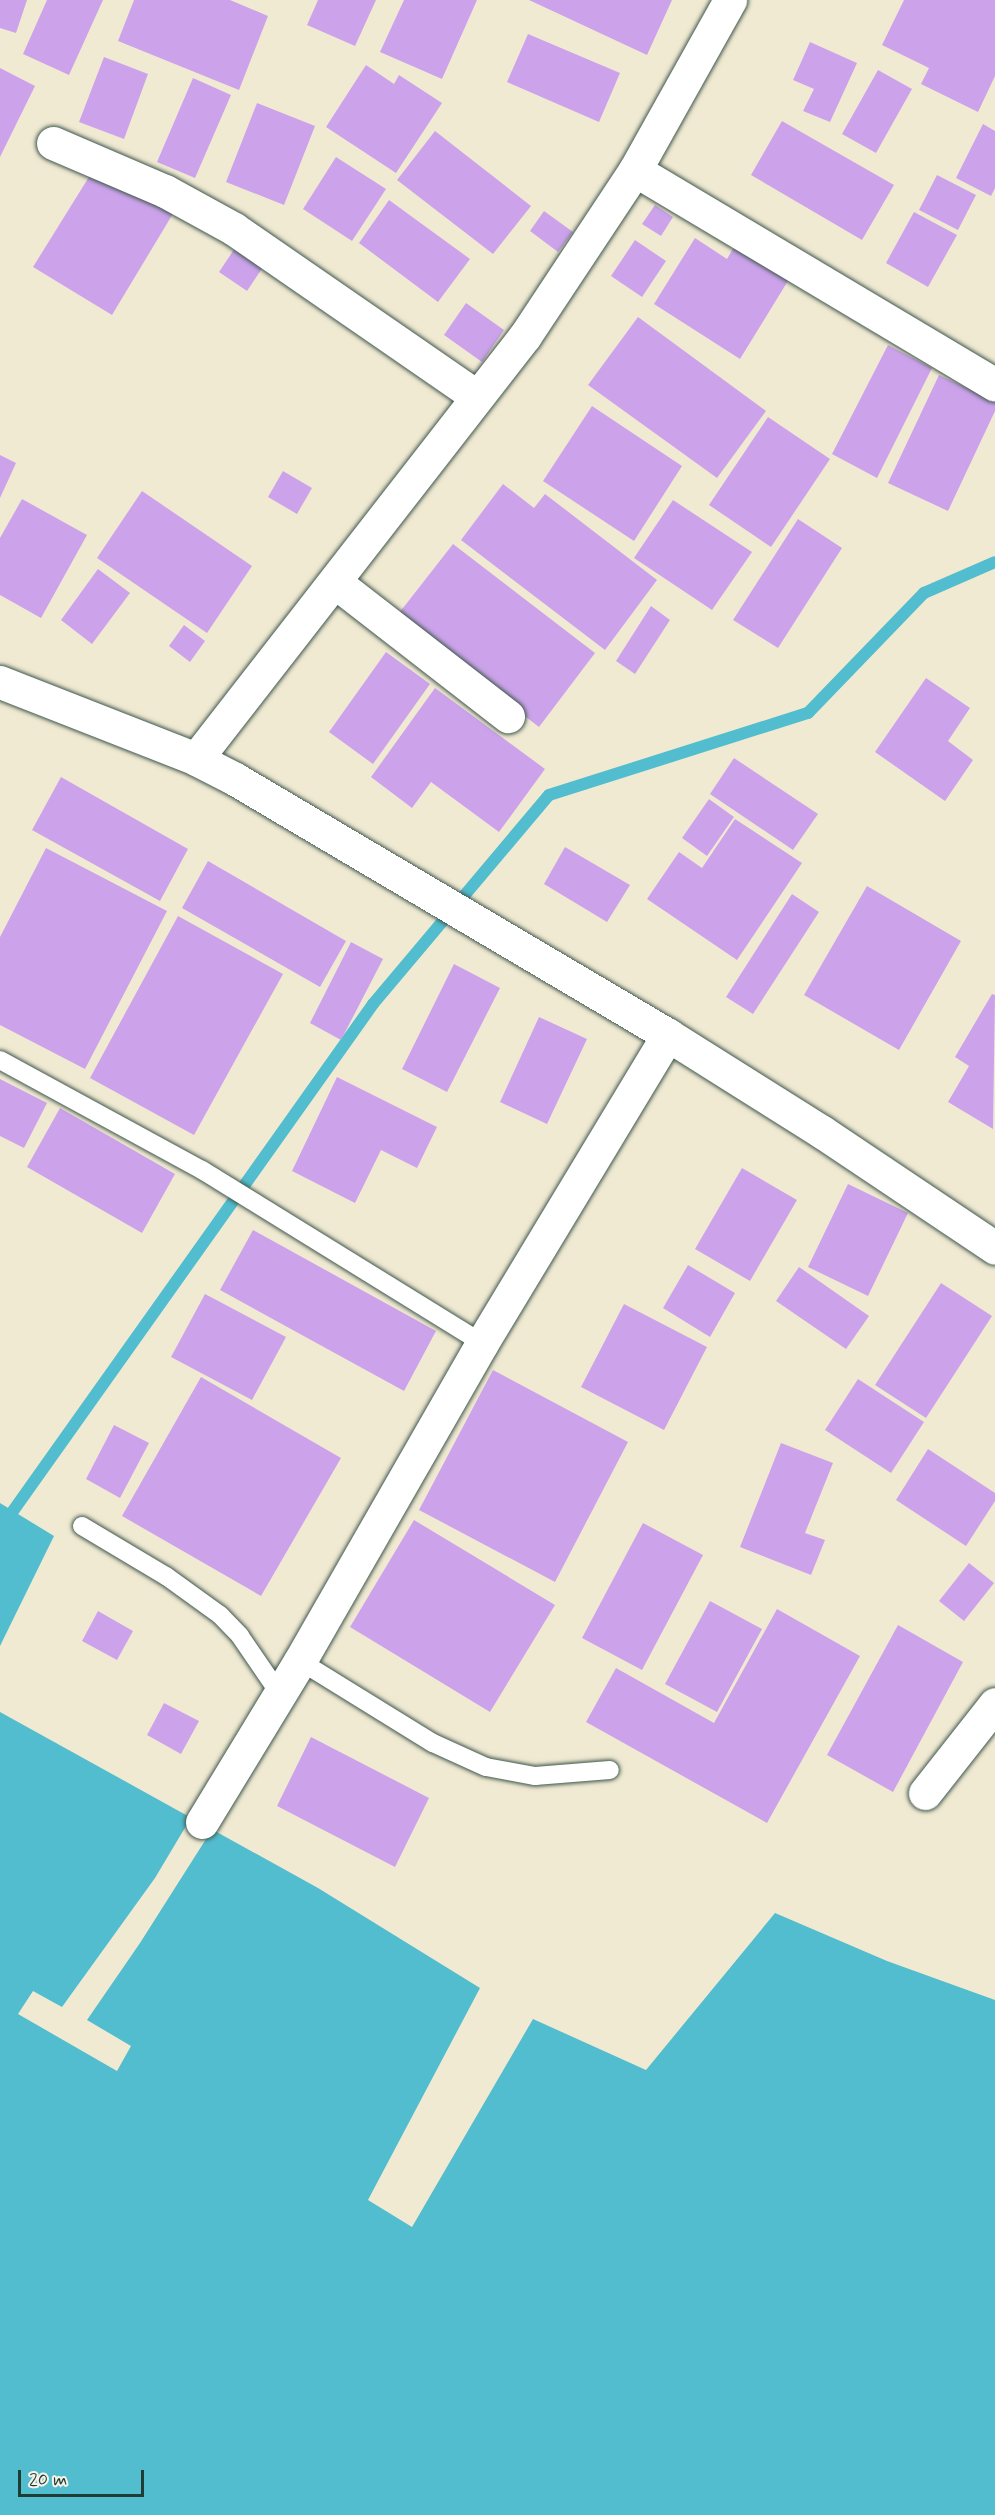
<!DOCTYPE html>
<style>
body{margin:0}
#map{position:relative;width:995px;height:2515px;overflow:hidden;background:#f1ead3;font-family:Mynerve,sans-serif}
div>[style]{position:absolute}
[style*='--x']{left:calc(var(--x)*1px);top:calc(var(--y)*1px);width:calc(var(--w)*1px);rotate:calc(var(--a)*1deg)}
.water>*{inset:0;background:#52bdce}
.pier>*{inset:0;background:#f1ead3}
.stream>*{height:12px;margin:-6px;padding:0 6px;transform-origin:6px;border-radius:6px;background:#52bdce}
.building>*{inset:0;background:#cca3eb}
.roads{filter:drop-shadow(0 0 2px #3e574c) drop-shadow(0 0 2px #3e574c)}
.service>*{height:18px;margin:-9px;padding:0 9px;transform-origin:9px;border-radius:9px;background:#fff}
.minor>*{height:33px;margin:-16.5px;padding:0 16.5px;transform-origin:16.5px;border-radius:16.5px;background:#fff}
.tertiary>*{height:33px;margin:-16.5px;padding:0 16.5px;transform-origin:16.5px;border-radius:16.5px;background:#fff}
.trunk>*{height:33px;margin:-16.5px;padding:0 16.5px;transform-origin:16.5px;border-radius:16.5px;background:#fff}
span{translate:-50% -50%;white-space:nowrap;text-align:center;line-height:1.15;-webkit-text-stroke:4.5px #f7f3e8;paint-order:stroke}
.scale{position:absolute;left:18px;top:2470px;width:126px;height:27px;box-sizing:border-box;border:3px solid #1f3d34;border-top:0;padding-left:8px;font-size:18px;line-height:21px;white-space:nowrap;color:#1f3d34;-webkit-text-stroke:4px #f7f3e8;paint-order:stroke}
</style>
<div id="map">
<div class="water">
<i style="clip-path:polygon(0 1503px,54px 1536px,0 1646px)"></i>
<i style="clip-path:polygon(0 1712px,318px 1888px,480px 1988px,368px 2200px,412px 2227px,533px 2019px,646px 2070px,775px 1913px,887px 1961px,995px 2000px,995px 2515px,0 2515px)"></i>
</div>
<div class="pier">
<i style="clip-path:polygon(192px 1816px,213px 1828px,140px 1943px,87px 2020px,131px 2046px,117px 2071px,18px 2014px,33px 1991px,62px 2007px,155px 1878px)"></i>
</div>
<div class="stream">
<i style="--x:13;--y:1511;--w:622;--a:-54.62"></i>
<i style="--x:373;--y:1004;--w:273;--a:-49.9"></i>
<i style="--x:549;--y:795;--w:272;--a:-17.6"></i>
<i style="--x:808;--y:713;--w:167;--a:-46"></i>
<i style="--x:924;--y:593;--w:77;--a:-23.6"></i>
</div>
<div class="building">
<i style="clip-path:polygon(0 0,27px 0,16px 33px,0 28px)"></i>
<i style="clip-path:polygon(47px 0,103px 0,69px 75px,23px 54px)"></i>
<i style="clip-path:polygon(134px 0,230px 0,268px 16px,239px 90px,118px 41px)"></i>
<i style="clip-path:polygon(318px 0,376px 0,355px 46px,307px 25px)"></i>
<i style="clip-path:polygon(404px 0,477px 0,442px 79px,380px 52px)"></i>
<i style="clip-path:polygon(529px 0,672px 0,647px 55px)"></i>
<i style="clip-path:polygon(904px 0,995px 0,995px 76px,978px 112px,921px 84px,929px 68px,882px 45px)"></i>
<i style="clip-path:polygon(528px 34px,620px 73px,599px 122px,507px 82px)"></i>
<i style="clip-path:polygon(810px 42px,857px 63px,830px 122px,803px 111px,814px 89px,793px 80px)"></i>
<i style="clip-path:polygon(104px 57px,148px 74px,124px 139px,79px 122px)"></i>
<i style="clip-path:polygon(366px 65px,394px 84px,399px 75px,442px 103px,396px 173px,326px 127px)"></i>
<i style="clip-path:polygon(0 68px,35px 86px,0 157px)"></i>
<i style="clip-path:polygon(878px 70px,912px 89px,876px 153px,842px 134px)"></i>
<i style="clip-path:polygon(193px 78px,231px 95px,195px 178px,157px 162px)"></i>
<i style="clip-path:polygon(257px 103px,315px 126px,284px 205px,226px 182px)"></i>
<i style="clip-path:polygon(782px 121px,894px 185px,862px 240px,751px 175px)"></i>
<i style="clip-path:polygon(983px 124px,995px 131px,995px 188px,991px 196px,956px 178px)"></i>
<i style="clip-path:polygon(435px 131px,531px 206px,493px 254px,397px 180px)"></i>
<i style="clip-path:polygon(336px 157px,386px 189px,352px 241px,303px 209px)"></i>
<i style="clip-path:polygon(97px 164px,174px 212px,112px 315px,33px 267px)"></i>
<i style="clip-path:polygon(937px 175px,976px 195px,958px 230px,919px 210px)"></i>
<i style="clip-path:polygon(389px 200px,470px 259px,438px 302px,359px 243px)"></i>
<i style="clip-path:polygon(655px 205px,673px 217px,661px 236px,642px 224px)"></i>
<i style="clip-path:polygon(544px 211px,573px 232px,558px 252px,530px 231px)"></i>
<i style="clip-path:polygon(914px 212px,957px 235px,928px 287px,886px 263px)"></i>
<i style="clip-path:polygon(695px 238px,727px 259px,737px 242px,791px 276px,740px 359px,654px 304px)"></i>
<i style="clip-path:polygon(635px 240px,666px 261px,642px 297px,611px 276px)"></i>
<i style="clip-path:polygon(235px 248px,263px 267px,247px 291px,219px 272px)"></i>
<i style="clip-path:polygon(466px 303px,504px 330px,482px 362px,444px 335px)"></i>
<i style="clip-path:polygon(638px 317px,766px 411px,717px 478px,588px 385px)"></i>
<i style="clip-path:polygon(888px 345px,932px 368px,877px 478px,832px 454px)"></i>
<i style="clip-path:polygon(939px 375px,995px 401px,995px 411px,948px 511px,888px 483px)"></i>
<i style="clip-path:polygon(592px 406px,682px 466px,634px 541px,543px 481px)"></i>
<i style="clip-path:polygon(768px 417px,830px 459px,771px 547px,709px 505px)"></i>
<i style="clip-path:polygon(0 455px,16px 463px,0 498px)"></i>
<i style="clip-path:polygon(283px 471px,312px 488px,297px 514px,268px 497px)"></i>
<i style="clip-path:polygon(503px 484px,534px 508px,545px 494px,657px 580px,605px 650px,461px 540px)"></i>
<i style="clip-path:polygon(142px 491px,252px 566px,207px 633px,97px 558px)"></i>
<i style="clip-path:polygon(22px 499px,87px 535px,41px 618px,0 595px,0 538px)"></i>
<i style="clip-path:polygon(673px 500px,752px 552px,712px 610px,634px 558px)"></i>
<i style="clip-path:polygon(798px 519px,842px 548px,778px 648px,733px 620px)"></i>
<i style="clip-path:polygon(453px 544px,595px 653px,539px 727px,396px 617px)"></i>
<i style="clip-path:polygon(98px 569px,130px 593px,92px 644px,61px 620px)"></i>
<i style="clip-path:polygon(651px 606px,670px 620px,635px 674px,616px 661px)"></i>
<i style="clip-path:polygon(184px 625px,205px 641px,190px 662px,169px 646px)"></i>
<i style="clip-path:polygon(386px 652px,430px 684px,373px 764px,329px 732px)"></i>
<i style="clip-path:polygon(926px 678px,970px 708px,948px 741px,973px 760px,945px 801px,875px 752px)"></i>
<i style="clip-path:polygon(435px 688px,545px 769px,499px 832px,431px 782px,412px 808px,371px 777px)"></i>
<i style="clip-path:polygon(734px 758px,818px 814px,793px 850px,710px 794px)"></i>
<i style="clip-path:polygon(61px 777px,188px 849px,160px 901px,32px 830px)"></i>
<i style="clip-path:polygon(709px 799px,734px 817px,707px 856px,682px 838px)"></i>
<i style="clip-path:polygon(735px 819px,802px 863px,737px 960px,647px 899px,679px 852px,702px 868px)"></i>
<i style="clip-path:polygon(565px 847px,630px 885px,607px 922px,544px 884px)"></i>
<i style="clip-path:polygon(46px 848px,167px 911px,85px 1069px,0 1025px,0 937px)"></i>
<i style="clip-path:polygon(208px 861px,346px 941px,320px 987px,182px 908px)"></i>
<i style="clip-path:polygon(867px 886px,961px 941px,899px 1050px,804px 995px)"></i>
<i style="clip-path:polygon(792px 894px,819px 912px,753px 1014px,726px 997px)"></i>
<i style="clip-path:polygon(178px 916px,283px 974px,194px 1135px,90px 1078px)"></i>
<i style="clip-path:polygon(351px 942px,383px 959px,341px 1040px,310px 1023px)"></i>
<i style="clip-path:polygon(454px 964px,500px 988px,447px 1092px,402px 1069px)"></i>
<i style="clip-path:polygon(992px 994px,995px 995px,993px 1129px,948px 1102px,969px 1066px,955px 1057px)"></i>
<i style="clip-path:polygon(539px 1017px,587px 1039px,547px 1124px,500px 1102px)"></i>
<i style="clip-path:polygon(337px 1077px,437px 1127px,417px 1168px,381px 1150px,355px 1203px,292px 1171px)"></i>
<i style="clip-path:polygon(0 1079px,47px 1103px,24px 1148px,0 1136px)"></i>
<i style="clip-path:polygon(60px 1108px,175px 1174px,142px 1233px,27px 1167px)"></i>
<i style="clip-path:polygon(742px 1168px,797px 1200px,750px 1281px,695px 1249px)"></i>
<i style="clip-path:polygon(848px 1184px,908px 1213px,868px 1296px,808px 1267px)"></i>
<i style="clip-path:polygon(253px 1230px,436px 1331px,404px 1391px,220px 1290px)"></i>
<i style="clip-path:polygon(688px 1265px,735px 1293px,710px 1337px,663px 1308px)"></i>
<i style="clip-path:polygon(799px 1267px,869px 1316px,846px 1349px,776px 1301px)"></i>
<i style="clip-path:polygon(941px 1283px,992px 1316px,926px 1418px,875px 1385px)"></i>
<i style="clip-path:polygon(205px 1294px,286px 1337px,252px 1400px,171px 1357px)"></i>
<i style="clip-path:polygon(624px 1304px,707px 1347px,664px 1430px,581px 1387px)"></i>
<i style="clip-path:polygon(493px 1370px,628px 1442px,555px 1582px,419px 1510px)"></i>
<i style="clip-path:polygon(201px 1377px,341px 1458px,261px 1596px,122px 1516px)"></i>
<i style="clip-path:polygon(858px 1379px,924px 1422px,891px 1473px,825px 1430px)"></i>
<i style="clip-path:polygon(114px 1425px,149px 1443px,120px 1498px,86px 1479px)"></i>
<i style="clip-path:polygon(781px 1443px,833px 1463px,805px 1533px,825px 1540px,811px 1575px,740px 1547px)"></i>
<i style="clip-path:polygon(928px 1449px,995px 1493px,995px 1501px,966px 1546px,896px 1500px)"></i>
<i style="clip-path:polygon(414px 1520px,555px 1605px,490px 1712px,350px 1627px)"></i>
<i style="clip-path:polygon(643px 1523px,703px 1555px,642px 1670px,582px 1638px)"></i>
<i style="clip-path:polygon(969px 1563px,994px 1583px,964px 1621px,939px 1601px)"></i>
<i style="clip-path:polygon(710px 1601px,762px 1629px,717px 1712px,665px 1684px)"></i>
<i style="clip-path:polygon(777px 1609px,860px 1656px,767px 1823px,586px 1722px,616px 1668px,714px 1723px)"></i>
<i style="clip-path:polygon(98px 1611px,133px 1631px,117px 1660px,82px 1641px)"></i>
<i style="clip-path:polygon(898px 1625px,963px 1662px,893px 1792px,827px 1755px)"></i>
<i style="clip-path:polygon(164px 1703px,199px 1721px,181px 1754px,147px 1735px)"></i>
<i style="clip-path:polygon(311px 1737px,429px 1798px,395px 1867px,277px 1806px)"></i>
</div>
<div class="roads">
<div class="service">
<i style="--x:0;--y:1060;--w:230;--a:28.6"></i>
<i style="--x:202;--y:1170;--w:329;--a:31.7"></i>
<i style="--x:82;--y:1526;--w:98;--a:30.8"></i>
<i style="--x:166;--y:1576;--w:67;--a:35.8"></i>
<i style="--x:220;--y:1615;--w:29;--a:46"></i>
<i style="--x:240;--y:1636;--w:69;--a:55.6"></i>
<i style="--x:300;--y:1661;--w:156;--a:31.7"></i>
<i style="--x:433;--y:1743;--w:58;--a:24.4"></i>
<i style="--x:486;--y:1767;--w:50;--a:10.4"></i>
<i style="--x:535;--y:1776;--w:75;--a:-4.6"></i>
</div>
<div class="minor">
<i style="--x:53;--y:143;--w:122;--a:23.2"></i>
<i style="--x:165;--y:191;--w:79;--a:28.8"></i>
<i style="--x:234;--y:229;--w:294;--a:34.6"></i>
<i style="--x:635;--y:170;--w:419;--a:30.8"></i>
<i style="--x:335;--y:582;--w:219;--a:37.8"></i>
<i style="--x:925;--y:1793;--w:113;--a:-51.8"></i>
<i style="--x:202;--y:1822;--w:188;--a:-58.7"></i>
<i style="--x:300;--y:1661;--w:366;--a:-60.2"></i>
<i style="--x:482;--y:1343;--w:360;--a:-58.9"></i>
</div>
<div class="tertiary">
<i style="--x:196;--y:759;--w:536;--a:-52.13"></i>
<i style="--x:525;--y:336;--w:199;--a:-56.5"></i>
<i style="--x:635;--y:170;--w:195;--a:-60.8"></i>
</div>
<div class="trunk">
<i style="--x:0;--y:682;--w:211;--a:21.4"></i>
<i style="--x:196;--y:759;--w:44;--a:27.1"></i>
<i style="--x:235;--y:779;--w:503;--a:30.59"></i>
<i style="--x:668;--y:1035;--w:182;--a:32.2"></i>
<i style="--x:822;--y:1132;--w:208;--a:33.8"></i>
</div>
</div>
<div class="scale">20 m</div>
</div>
